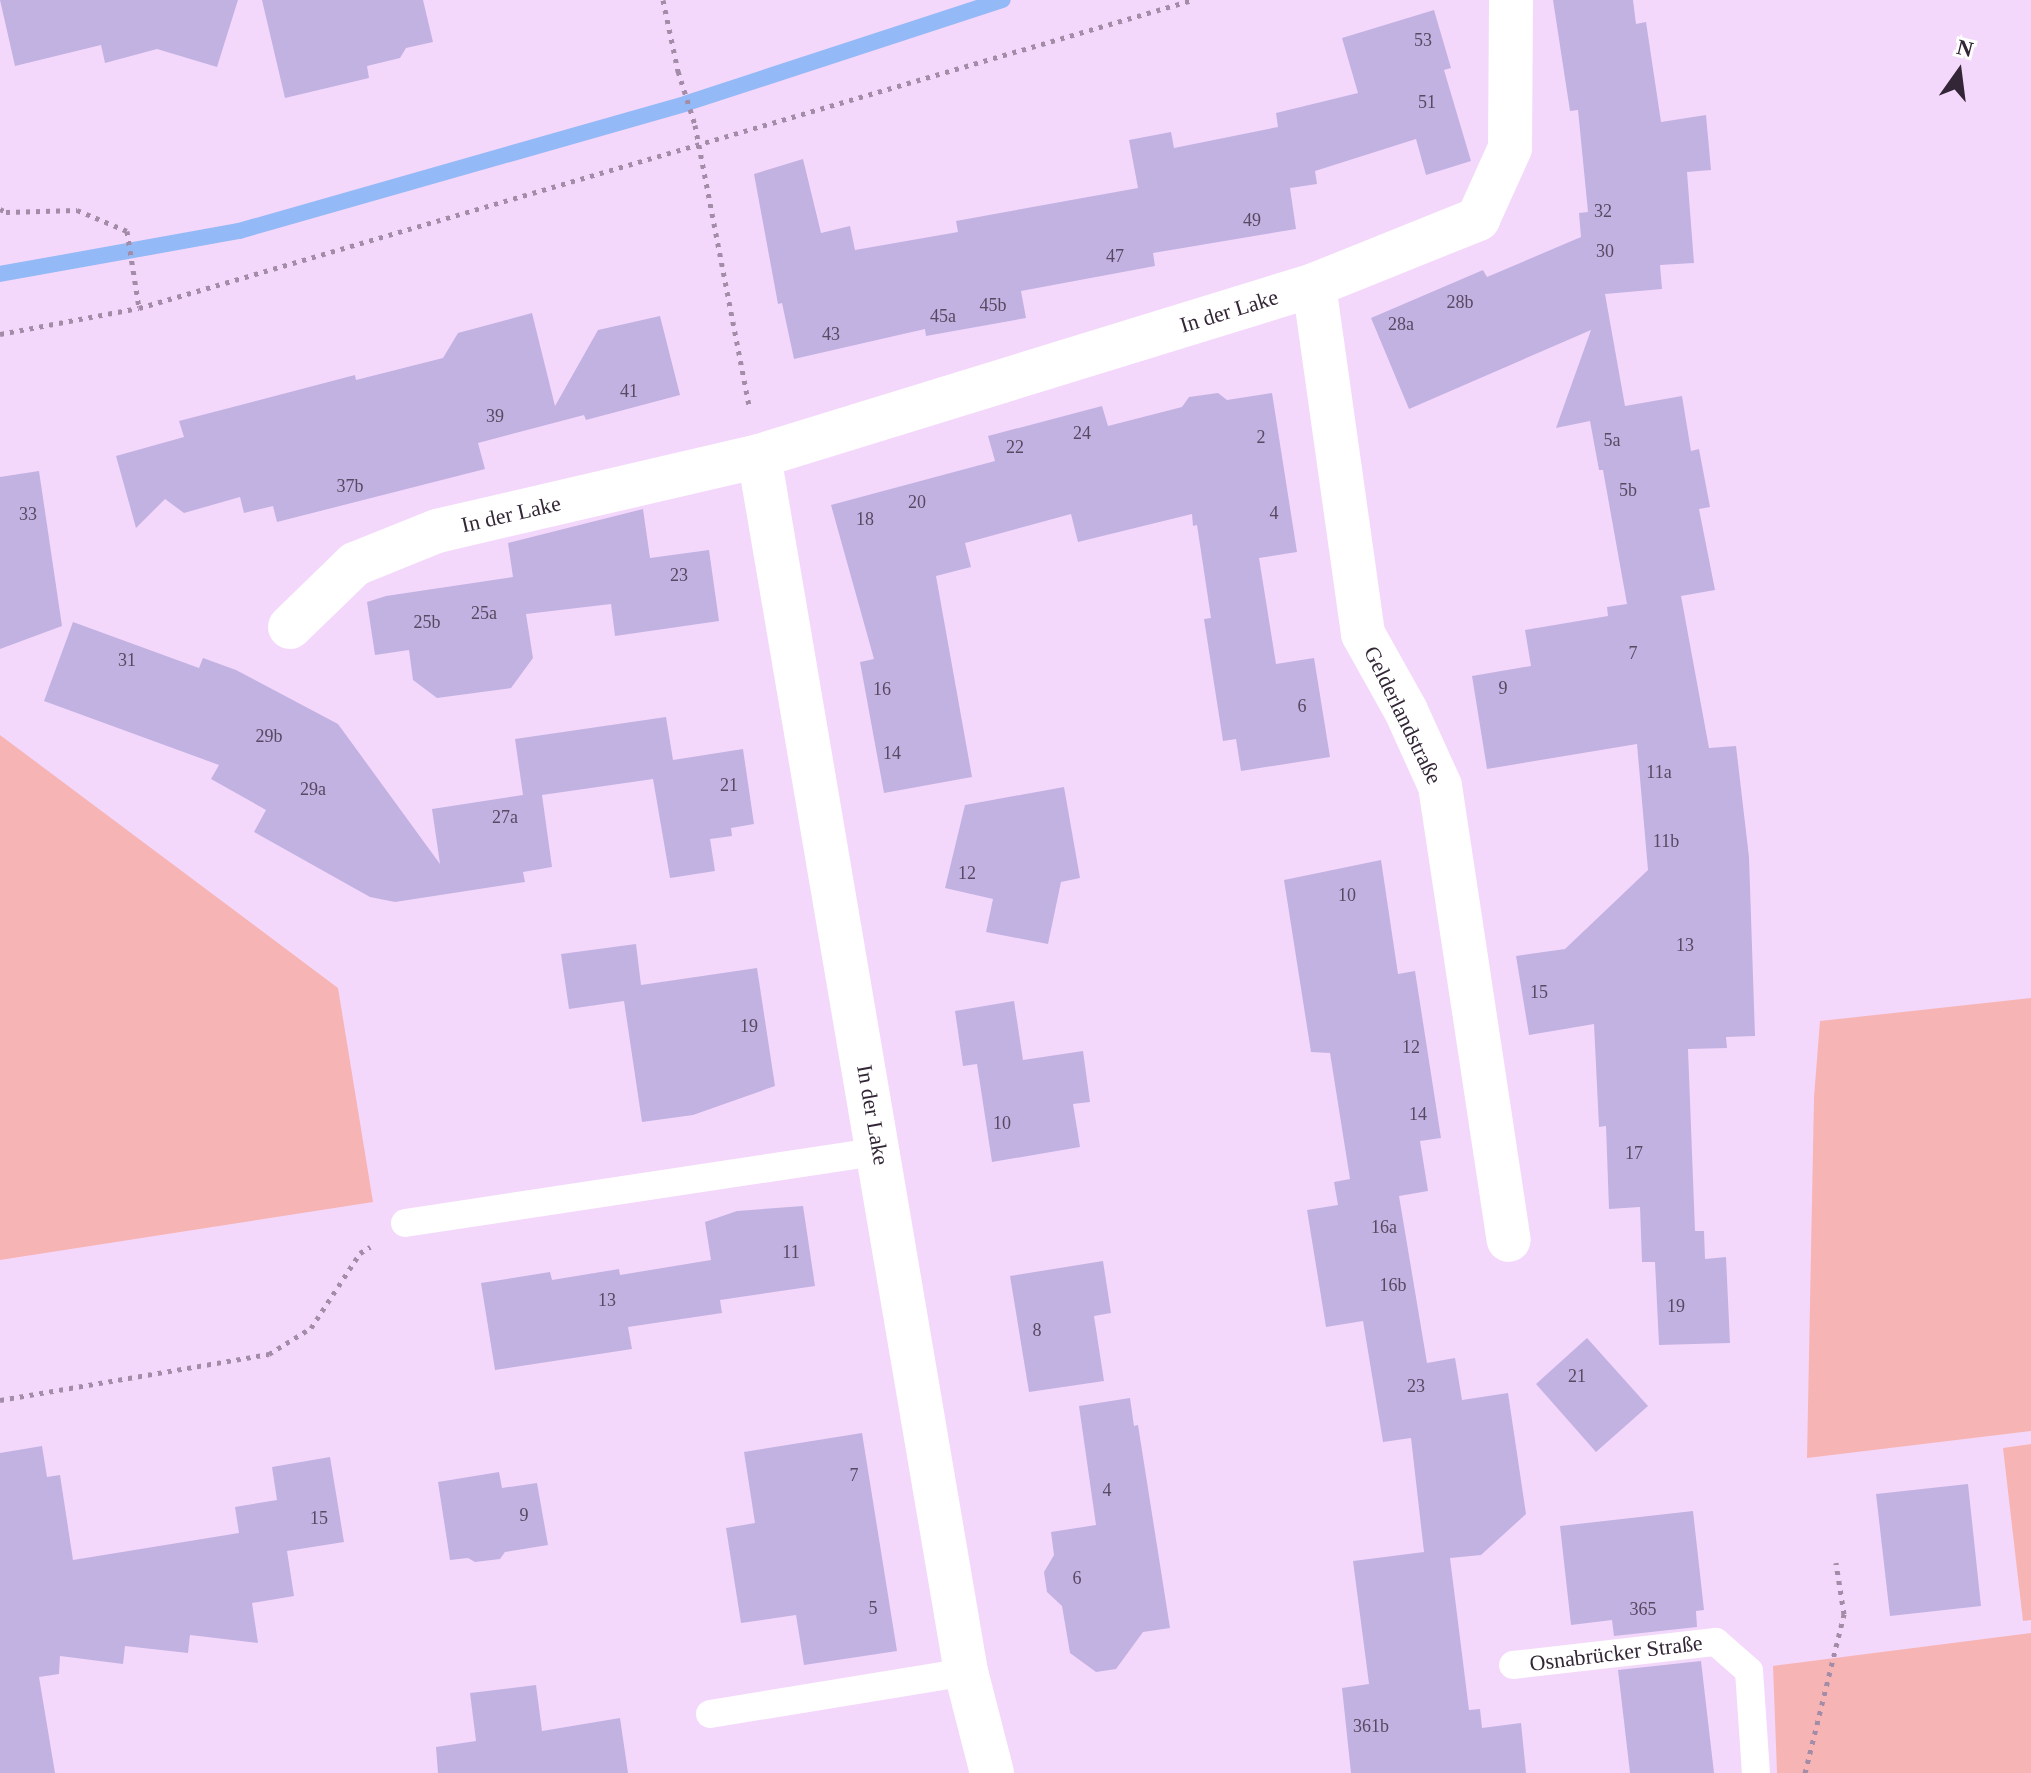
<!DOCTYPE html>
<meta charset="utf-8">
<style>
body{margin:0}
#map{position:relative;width:2031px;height:1773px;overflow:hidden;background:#f4d8fb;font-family:"Times New Roman",serif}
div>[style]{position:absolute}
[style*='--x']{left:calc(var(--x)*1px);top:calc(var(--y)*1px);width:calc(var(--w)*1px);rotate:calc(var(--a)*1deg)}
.green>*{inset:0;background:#f6b5b4}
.stream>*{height:16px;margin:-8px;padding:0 8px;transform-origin:8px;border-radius:8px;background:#93b9f6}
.building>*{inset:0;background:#c2b2e2}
.path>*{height:5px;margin-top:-2.5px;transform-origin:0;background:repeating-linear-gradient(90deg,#a28ca7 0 4px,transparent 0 10px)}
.lane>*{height:28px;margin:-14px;padding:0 14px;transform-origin:14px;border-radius:14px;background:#fff}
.street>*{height:44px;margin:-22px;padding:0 22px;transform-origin:22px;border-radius:22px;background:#fff}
span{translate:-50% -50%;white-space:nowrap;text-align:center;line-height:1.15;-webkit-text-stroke:7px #fff;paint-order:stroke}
.number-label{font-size:18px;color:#574961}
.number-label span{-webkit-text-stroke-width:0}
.street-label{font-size:22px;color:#332636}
.north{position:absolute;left:1919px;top:32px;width:80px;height:80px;-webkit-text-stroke:6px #fff;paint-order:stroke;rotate:14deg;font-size:22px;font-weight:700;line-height:32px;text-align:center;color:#332636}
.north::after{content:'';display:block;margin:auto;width:28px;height:36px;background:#332636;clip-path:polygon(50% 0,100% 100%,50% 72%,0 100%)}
</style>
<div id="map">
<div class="green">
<i style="clip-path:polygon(0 735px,338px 988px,373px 1202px,0 1260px)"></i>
<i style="clip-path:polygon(2031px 998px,2031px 1431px,1807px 1458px,1814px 1097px,1820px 1021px)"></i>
<i style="clip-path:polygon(2031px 1444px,2031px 1620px,2023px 1621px,2003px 1448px)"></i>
<i style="clip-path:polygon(2031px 1633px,2031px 1773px,1777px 1773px,1773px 1666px)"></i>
</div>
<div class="stream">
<i style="--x:0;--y:274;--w:243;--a:-10.2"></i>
<i style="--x:239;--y:231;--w:466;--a:-15.9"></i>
<i style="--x:687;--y:103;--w:332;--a:-18.1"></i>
</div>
<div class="building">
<i style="clip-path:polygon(0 0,238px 0,217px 67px,157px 49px,105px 63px,101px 45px,15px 66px)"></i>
<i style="clip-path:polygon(262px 0,423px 0,433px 42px,406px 48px,400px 58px,367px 66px,369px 78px,285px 98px)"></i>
<i style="clip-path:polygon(1553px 0,1633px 0,1636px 24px,1646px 22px,1661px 122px,1706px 115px,1711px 170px,1687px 172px,1694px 263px,1660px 265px,1662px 289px,1605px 294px,1625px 406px,1682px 396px,1691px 451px,1699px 449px,1710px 507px,1699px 509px,1715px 590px,1681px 596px,1709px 748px,1736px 746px,1749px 857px,1755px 1036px,1726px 1037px,1727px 1048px,1688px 1049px,1695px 1231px,1704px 1231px,1705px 1259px,1726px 1257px,1730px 1343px,1659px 1345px,1655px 1262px,1642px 1262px,1640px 1207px,1609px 1209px,1606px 1126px,1599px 1127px,1594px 1024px,1529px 1035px,1516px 956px,1565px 949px,1648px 870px,1637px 744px,1487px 769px,1472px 676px,1531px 666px,1525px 630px,1608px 616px,1607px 607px,1627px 604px,1603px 470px,1599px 470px,1590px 421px,1556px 428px,1591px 330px,1409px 409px,1371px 318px,1483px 270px,1487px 277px,1581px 237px,1579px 213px,1588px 212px,1578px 110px,1570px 111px)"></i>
<i style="clip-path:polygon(1434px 10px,1451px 68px,1444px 70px,1471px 161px,1426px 175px,1416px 139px,1315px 171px,1317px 184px,1290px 188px,1296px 229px,1153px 253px,1155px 266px,1021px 291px,1026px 318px,926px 336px,925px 329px,794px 359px,782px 303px,778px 304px,754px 174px,803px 159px,821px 233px,850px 226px,855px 250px,958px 232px,956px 221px,1138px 188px,1129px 140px,1171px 132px,1174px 148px,1278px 127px,1276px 113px,1358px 93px,1342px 38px)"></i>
<i style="clip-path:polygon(532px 313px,555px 406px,598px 330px,660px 316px,680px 395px,586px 420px,584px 415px,478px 443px,485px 469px,277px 522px,273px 506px,244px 513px,240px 497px,184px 513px,165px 499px,136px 528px,116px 456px,184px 437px,179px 421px,355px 375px,356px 380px,443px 358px,458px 333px)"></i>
<i style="clip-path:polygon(1218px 393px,1227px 400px,1272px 393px,1297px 552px,1259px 558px,1276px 664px,1314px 658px,1330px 757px,1241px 771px,1236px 739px,1223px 741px,1204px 619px,1211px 618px,1197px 525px,1193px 526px,1192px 514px,1078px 542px,1071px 514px,965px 543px,971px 567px,936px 576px,972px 777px,884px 793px,860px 662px,874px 659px,831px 505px,995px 461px,988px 436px,1102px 406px,1108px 426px,1182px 407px,1189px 397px)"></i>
<i style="clip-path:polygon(39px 471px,62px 626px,0 649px,0 477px)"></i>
<i style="clip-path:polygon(643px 509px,650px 558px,709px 550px,719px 621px,615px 636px,611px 604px,526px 614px,533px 658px,511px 688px,437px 698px,413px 680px,409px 650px,375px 655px,367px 602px,386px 596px,513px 577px,508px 543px)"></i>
<i style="clip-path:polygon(73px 622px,199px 668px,203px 658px,236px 670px,338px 724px,440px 864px,432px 809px,523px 795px,515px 739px,666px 717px,673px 760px,743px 749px,754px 824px,731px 828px,732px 836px,710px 839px,715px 871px,670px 878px,653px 779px,542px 795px,552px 867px,523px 872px,525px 882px,395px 902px,370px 897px,254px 832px,266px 810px,211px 779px,219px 765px,44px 701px)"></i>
<i style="clip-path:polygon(1064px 787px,1080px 878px,1061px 882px,1048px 944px,986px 932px,993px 899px,945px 888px,965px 805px)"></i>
<i style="clip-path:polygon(1381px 860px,1398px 974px,1415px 971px,1441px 1138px,1420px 1141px,1428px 1191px,1399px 1196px,1427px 1363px,1455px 1358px,1462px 1400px,1508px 1393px,1526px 1514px,1481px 1555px,1450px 1558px,1469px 1710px,1480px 1709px,1482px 1728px,1521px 1723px,1526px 1773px,1351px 1773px,1342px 1688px,1369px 1684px,1353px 1561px,1424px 1552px,1411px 1438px,1383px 1442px,1363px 1321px,1326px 1327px,1307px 1210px,1338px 1205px,1334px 1182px,1350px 1179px,1330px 1053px,1311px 1052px,1284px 880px)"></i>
<i style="clip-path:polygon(636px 944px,641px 985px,757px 968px,775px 1086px,693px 1115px,642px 1122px,624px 1001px,569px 1009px,561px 954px)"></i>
<i style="clip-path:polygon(1014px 1001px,1023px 1060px,1083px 1051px,1090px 1102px,1073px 1104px,1080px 1147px,992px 1162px,977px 1064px,963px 1066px,955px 1011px)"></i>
<i style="clip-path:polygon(803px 1206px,815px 1286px,720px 1300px,722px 1313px,628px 1327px,632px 1349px,495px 1370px,481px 1283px,550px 1272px,552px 1280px,619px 1269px,620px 1275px,711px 1260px,705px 1222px,737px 1211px)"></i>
<i style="clip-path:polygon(1103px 1261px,1111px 1313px,1094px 1316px,1104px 1381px,1029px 1392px,1010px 1276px)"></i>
<i style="clip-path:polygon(1587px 1338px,1648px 1406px,1596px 1452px,1536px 1384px)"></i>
<i style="clip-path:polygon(1130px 1398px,1134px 1426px,1138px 1425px,1170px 1628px,1143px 1632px,1116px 1669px,1096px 1672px,1070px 1653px,1062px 1606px,1047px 1592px,1044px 1572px,1054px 1555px,1051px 1532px,1096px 1525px,1079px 1406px)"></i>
<i style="clip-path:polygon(862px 1433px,897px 1651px,804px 1665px,796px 1615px,741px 1623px,726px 1528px,755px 1523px,744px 1452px)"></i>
<i style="clip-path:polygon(42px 1446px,47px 1477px,60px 1475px,73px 1560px,239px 1533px,235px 1507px,277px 1500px,272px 1467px,330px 1457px,344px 1542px,287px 1551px,294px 1596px,252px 1603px,258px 1643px,190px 1635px,188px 1653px,125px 1646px,123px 1664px,60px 1656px,59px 1674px,39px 1677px,55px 1773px,0 1773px,0 1453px)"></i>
<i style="clip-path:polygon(499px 1472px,502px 1488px,537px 1483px,548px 1545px,505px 1552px,500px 1559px,475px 1562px,468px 1558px,450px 1560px,438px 1482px)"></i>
<i style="clip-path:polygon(1968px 1484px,1981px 1606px,1890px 1616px,1876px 1494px)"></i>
<i style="clip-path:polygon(1693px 1511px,1704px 1610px,1696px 1611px,1697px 1627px,1614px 1636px,1612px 1620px,1571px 1625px,1560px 1526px)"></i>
<i style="clip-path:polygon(1701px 1661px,1714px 1773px,1630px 1773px,1618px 1670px)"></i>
<i style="clip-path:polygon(536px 1685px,542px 1731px,620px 1718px,628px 1773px,438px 1773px,436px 1747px,476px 1741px,470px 1693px)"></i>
</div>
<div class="path">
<i style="--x:663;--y:0;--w:73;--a:78.1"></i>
<i style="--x:678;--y:71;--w:57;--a:72.5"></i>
<i style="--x:695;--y:125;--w:285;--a:79.1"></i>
<i style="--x:0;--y:209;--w:7;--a:27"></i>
<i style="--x:6;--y:212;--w:71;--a:-1.6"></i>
<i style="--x:77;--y:210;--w:54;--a:22.8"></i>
<i style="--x:127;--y:231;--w:78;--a:81.1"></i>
<i style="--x:0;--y:334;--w:141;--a:-10.6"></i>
<i style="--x:139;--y:308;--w:1097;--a:-16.3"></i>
<i style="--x:0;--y:1400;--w:273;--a:-9.7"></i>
<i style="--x:269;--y:1354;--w:49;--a:-31.8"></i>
<i style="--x:311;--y:1328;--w:90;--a:-56.8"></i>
<i style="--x:360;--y:1253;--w:12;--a:-31"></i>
<i style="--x:1805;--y:1773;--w:164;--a:-76.2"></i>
<i style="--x:1844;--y:1614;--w:52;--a:-98.9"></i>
</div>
<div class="lane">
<i style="--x:405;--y:1223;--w:479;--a:-8.6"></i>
<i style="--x:1513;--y:1665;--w:204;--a:-6.5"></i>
<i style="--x:1716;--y:1642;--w:44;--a:41.3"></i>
<i style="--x:1749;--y:1671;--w:102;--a:86.1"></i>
<i style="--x:710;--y:1714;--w:259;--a:-9.3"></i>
</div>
<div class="street">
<i style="--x:1314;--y:285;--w:352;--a:82"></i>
<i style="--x:1363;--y:634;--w:88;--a:60.8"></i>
<i style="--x:1406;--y:711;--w:82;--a:65.6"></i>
<i style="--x:1440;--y:786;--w:459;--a:81.4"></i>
<i style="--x:290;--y:627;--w:91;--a:-44.1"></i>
<i style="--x:355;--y:564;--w:88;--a:-21.9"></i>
<i style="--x:437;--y:531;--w:331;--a:-13.1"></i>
<i style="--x:992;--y:1773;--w:104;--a:-104.4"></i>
<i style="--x:966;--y:1672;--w:1233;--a:-99.66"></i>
<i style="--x:759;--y:456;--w:581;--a:-17.12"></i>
<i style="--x:1314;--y:285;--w:177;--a:-21.9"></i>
<i style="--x:1478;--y:219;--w:78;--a:-65.7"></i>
<i style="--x:1510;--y:148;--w:148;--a:-89.6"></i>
</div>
<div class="number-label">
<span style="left:1423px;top:40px">53</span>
<span style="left:1427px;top:102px">51</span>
<span style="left:1603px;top:211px">32</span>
<span style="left:1252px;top:220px">49</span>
<span style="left:1605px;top:251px">30</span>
<span style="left:1115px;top:256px">47</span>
<span style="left:1460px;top:302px">28b</span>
<span style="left:993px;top:305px">45b</span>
<span style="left:943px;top:316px">45a</span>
<span style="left:1401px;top:324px">28a</span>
<span style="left:831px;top:334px">43</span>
<span style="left:629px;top:391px">41</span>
<span style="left:495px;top:416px">39</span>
<span style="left:1082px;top:433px">24</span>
<span style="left:1261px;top:437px">2</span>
<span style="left:1612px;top:440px">5a</span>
<span style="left:1015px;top:447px">22</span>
<span style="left:350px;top:486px">37b</span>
<span style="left:1628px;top:490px">5b</span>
<span style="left:917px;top:502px">20</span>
<span style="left:1274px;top:513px">4</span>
<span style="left:28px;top:514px">33</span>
<span style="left:865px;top:519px">18</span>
<span style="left:679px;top:575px">23</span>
<span style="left:484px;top:613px">25a</span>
<span style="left:427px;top:622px">25b</span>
<span style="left:1633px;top:653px">7</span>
<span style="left:127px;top:660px">31</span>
<span style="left:1503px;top:688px">9</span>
<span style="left:882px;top:689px">16</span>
<span style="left:1302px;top:706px">6</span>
<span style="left:269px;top:736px">29b</span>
<span style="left:892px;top:753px">14</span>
<span style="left:1659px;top:772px">11a</span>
<span style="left:729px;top:785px">21</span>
<span style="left:313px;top:789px">29a</span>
<span style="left:505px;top:817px">27a</span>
<span style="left:1666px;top:841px">11b</span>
<span style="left:967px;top:873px">12</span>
<span style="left:1347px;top:895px">10</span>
<span style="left:1685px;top:945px">13</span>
<span style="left:1539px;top:992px">15</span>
<span style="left:749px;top:1026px">19</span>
<span style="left:1411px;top:1047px">12</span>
<span style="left:1418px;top:1114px">14</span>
<span style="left:1002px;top:1123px">10</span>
<span style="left:1634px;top:1153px">17</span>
<span style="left:1384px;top:1227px">16a</span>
<span style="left:791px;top:1252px">11</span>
<span style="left:1393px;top:1285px">16b</span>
<span style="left:607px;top:1300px">13</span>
<span style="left:1676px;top:1306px">19</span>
<span style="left:1037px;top:1330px">8</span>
<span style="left:1577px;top:1376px">21</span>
<span style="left:1416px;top:1386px">23</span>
<span style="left:854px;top:1475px">7</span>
<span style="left:1107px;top:1490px">4</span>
<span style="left:524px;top:1515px">9</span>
<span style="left:319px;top:1518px">15</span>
<span style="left:1077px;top:1578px">6</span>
<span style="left:873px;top:1608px">5</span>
<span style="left:1643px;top:1609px">365</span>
<span style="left:1371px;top:1726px">361b</span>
</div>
<div class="street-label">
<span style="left:1229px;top:311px;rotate:-17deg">In der Lake</span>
<span style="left:511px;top:514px;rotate:-13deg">In der Lake</span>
<span style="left:1403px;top:715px;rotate:64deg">Gelderlandstraße</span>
<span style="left:873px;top:1115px;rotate:80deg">In der Lake</span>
<span style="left:1616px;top:1653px;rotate:-7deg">Osnabrücker Straße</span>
</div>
<div class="north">N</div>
</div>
